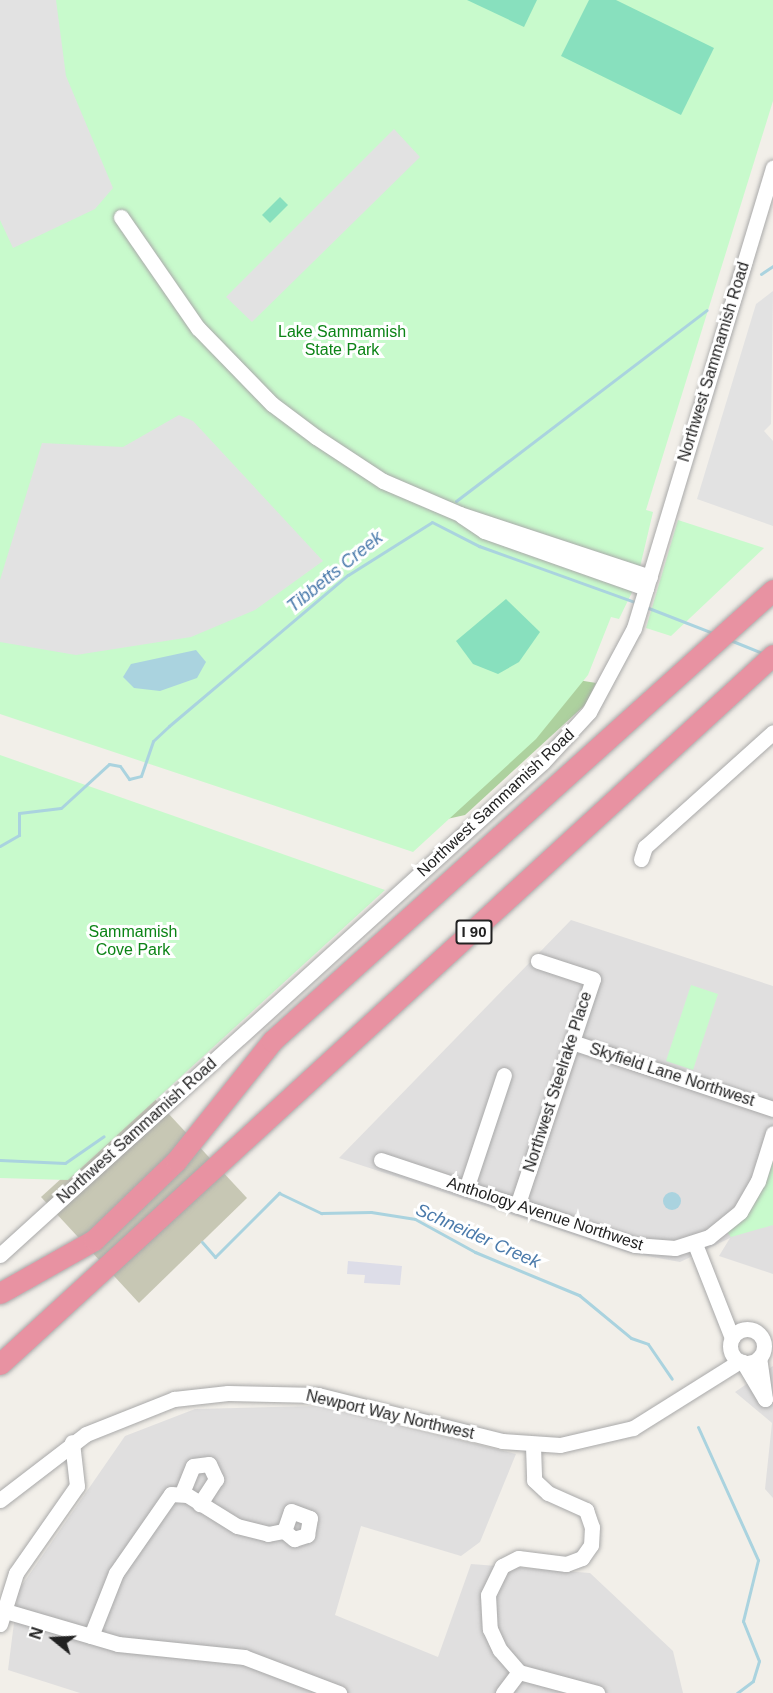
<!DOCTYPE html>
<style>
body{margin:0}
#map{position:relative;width:773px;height:1693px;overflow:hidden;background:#f2efe9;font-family:Arial,sans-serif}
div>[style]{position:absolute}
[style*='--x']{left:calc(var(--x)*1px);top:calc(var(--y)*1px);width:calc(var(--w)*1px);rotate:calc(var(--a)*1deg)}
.residential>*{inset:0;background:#e0dfdf}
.construction>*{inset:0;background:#c7c7b4}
.forest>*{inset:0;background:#add19e}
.park>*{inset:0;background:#c8facc}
.pitch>*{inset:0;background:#88e0be}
.parking>*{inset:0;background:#e2e2e2}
.plaza>*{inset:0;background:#dddde8}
.water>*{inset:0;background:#aad3df}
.round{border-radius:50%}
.stream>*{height:3px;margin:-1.5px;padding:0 1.5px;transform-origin:1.5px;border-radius:1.5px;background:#aad3df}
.roads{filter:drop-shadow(0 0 2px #a9a9a9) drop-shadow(0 0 2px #a9a9a9)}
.minor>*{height:15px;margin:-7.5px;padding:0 7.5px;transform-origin:7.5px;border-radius:7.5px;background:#fff}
.minor>.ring{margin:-7.5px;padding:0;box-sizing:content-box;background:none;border:15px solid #fff;border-radius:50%}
.highway>*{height:21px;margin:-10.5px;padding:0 10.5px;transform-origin:10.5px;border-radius:10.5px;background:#e892a2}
span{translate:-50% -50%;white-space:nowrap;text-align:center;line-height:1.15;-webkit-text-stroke:6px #fff;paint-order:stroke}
.shield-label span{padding:2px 4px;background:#fff;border:2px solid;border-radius:4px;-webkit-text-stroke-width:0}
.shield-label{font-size:15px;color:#222;font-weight:700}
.park-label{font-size:16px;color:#0c8416}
.street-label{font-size:16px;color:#222}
.water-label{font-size:18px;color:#4a7aab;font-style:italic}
.north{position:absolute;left:24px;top:1609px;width:60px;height:60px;-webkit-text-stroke:4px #fff;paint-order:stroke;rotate:288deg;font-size:16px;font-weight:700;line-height:24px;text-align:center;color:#222}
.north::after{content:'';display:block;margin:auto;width:21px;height:27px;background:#222;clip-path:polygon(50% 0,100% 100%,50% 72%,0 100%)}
</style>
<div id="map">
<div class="residential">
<i style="clip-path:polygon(571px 920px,773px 986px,773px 1274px,719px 1256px,730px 1238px,680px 1262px,626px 1252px,339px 1158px)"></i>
<i style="clip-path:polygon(773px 1366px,773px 1498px,765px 1489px,772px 1423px,735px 1392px)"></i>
<i style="clip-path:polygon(319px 1406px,516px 1454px,480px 1542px,461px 1556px,361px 1526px,335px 1615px,438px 1657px,471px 1564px,590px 1573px,673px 1651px,683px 1693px,80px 1693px,8px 1670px,18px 1591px,125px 1436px,195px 1409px)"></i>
</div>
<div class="construction">
<i style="clip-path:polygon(152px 1096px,247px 1198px,139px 1303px,41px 1197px)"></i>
</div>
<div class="forest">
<i style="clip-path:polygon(578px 680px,596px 683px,586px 704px,465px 815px,438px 821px)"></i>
</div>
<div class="park">
<i style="clip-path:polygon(0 0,773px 0,773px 101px,646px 510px,653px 512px,636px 584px,619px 619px,611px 617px,588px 675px,536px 739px,413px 852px,0 714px)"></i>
<i style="clip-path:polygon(678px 520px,764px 548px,671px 636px,646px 628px)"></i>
<i style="clip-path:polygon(0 755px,385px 890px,68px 1180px,0 1178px)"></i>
<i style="clip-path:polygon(691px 985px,718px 994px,693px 1070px,666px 1061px)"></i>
<i style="clip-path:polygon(773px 1133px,773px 1225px,731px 1237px,723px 1227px,734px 1218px)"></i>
</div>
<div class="pitch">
<i style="clip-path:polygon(467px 0,537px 0,524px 27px)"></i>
<i style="clip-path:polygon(589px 0,616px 0,714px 48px,681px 115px,561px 56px)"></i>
<i style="clip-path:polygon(280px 197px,288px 205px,270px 223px,262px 215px)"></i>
<i style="clip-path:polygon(506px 599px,540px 632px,519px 662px,498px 674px,473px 664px,456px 641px)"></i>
</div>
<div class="parking">
<i style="clip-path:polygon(0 0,56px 0,66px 76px,113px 188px,95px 209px,13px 248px,0 220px)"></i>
<i style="clip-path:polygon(394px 129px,420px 157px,252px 322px,226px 297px)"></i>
<i style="clip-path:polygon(773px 291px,771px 424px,764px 431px,773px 441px,773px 526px,697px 499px,756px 304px)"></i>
<i style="clip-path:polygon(179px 415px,193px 421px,323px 561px,255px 610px,191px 637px,76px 655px,0 642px,0 580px,42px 443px,123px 447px)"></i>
</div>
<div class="plaza">
<i style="clip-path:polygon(348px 1261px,402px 1266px,400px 1285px,364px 1283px,365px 1275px,347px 1274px)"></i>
</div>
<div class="water">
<i style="clip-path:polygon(196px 650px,206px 662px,197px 678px,160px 691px,134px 688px,123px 677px,131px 664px)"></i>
<i class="round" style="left:663px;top:1192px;width:18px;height:18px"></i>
</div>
<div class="stream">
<i style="--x:761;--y:274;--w:14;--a:-34"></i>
<i style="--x:456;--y:501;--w:315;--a:-37.3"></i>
<i style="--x:646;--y:607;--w:72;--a:21.2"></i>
<i style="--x:730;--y:640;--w:35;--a:22"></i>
<i style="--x:0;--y:846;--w:22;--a:-30"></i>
<i style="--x:19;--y:835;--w:22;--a:-90"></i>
<i style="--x:19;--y:813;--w:42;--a:-6.8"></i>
<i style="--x:61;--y:808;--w:65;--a:-42.5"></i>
<i style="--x:109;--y:764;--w:11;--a:10"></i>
<i style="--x:120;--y:766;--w:16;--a:55"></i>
<i style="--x:129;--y:779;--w:12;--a:-14"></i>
<i style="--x:141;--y:776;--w:37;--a:-71"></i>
<i style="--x:153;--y:741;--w:22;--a:-43"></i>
<i style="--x:169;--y:726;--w:234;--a:-40.2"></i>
<i style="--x:348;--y:575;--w:99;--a:-32.2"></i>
<i style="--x:432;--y:522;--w:53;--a:27.1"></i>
<i style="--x:479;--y:546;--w:168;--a:19.8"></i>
<i style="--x:0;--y:1160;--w:65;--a:2.6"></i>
<i style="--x:65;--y:1163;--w:47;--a:-34.7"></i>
<i style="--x:202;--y:1242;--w:20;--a:49"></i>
<i style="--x:215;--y:1257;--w:91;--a:-45"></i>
<i style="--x:279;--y:1193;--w:47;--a:25.5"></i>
<i style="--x:321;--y:1213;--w:50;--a:-1.1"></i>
<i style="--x:371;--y:1212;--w:45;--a:9"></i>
<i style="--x:415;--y:1219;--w:68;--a:28.8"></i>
<i style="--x:475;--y:1252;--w:113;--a:22.5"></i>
<i style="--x:579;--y:1295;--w:67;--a:39.6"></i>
<i style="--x:631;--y:1338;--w:18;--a:19"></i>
<i style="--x:648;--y:1344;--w:42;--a:55.6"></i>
<i style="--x:698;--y:1427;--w:146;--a:65.7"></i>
<i style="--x:758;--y:1560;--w:63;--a:103.8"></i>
<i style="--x:743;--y:1621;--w:43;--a:68.2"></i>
<i style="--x:759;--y:1661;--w:21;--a:107"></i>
<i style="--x:753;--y:1681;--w:20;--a:143"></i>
</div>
<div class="roads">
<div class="minor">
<i style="--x:121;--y:217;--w:135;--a:55.3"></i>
<i style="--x:198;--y:328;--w:106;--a:45.8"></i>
<i style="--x:272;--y:404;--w:55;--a:36.9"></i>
<i style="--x:316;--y:437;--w:80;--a:33.3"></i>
<i style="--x:383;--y:481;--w:84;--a:23.2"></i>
<i style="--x:460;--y:514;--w:200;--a:18.3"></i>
<i style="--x:462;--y:516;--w:27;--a:34"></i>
<i style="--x:484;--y:531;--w:172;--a:19.4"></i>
<i style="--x:641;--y:859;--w:13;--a:-72"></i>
<i style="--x:645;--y:847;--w:172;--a:-41.9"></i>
<i style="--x:572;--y:1042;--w:212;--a:18.4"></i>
<i style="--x:381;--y:1160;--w:268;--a:18.5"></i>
<i style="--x:635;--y:1245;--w:40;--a:4.3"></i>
<i style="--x:675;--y:1248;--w:36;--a:-18"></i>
<i style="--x:709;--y:1237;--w:40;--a:-39"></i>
<i style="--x:740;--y:1212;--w:36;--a:-60"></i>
<i style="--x:758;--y:1181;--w:50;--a:-72.6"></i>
<i style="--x:466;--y:1189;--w:120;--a:-71.6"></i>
<i style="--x:517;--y:1206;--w:239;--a:-71.5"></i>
<i style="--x:593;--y:979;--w:58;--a:-161.9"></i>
<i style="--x:695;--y:1244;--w:101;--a:68.5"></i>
<i style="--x:0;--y:1255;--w:733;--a:-42.24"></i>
<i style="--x:543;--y:762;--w:68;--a:-47.4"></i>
<i style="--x:589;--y:712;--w:95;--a:-61.8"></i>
<i style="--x:634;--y:628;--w:481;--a:-73.2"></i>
<i class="ring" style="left:730px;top:1329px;width:19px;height:19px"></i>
<i style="--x:743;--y:1362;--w:43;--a:59.3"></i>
<i style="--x:765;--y:1399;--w:42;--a:-98.1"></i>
<i style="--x:533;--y:1446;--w:34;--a:88"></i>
<i style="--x:534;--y:1480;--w:19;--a:43"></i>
<i style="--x:548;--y:1493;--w:42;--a:24.1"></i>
<i style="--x:586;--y:1510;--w:18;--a:71"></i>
<i style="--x:592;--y:1527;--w:18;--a:93"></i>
<i style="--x:591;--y:1545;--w:16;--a:125"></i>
<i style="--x:582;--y:1558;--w:17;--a:159"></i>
<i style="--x:566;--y:1564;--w:48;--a:-172.9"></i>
<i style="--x:518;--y:1558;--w:18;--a:153"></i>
<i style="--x:502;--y:1566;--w:32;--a:116"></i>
<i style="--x:488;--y:1595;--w:34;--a:87"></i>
<i style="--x:490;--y:1629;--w:23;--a:65"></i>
<i style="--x:500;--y:1650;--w:29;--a:49"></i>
<i style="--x:519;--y:1672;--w:81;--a:15.1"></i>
<i style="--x:182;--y:1493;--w:29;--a:-68"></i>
<i style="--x:193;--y:1466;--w:16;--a:-7"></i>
<i style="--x:209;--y:1464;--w:17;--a:65"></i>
<i style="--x:216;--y:1479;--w:30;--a:123"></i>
<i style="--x:0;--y:1500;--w:108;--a:-37.5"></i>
<i style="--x:86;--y:1434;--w:95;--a:-21.7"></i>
<i style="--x:174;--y:1399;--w:54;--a:-6.3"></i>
<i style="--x:228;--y:1393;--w:90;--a:1.3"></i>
<i style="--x:318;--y:1395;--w:190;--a:14"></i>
<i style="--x:502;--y:1441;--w:58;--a:3.9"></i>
<i style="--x:560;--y:1445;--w:75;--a:-13.1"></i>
<i style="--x:633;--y:1428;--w:126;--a:-32.1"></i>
<i style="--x:2;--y:1610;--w:121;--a:16.3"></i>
<i style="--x:118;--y:1644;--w:127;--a:5.9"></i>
<i style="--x:244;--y:1657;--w:102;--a:20.8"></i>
<i style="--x:0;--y:1624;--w:53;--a:-72.6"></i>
<i style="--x:16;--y:1573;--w:106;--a:-55"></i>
<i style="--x:77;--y:1486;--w:44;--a:-96.5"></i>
<i style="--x:91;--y:1636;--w:68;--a:-68.4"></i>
<i style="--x:116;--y:1573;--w:96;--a:-55.2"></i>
<i style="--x:171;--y:1494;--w:16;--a:4"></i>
<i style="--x:187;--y:1495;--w:59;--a:31.8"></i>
<i style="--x:237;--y:1526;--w:32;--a:14"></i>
<i style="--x:268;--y:1534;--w:16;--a:-11"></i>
<i style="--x:284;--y:1531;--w:13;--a:39"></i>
<i style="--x:294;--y:1539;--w:14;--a:-17"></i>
<i style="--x:307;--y:1535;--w:17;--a:-80"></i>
<i style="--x:310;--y:1518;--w:20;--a:-160"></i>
<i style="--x:291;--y:1511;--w:21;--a:109"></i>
<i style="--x:503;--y:1693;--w:26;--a:-53"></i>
</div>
<div class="highway">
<i style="--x:0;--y:1293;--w:108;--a:-29.4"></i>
<i style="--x:94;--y:1240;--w:114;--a:-43.9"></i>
<i style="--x:176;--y:1161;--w:154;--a:-51.3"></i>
<i style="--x:272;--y:1041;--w:674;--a:-41.99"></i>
<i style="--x:0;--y:1364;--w:1049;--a:-42.53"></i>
</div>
</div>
<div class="shield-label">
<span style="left:474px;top:932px">I 90</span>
</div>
<div class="park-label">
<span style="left:342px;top:341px">Lake Sammamish<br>State Park</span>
<span style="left:133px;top:941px">Sammamish<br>Cove Park</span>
</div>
<div class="street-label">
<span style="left:714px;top:362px;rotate:-73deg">Northwest Sammamish Road</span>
<span style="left:496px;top:803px;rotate:-43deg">Northwest Sammamish Road</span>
<span style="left:672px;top:1075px;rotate:18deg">Skyfield Lane Northwest</span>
<span style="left:558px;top:1082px;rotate:-72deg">Northwest Steelrake Place</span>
<span style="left:137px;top:1131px;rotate:-42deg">Northwest Sammamish Road</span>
<span style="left:545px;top:1214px;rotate:18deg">Anthology Avenue Northwest</span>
<span style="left:390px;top:1415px;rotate:13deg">Newport Way Northwest</span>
</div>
<div class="water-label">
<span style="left:335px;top:572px;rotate:-39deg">Tibbetts Creek</span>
<span style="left:478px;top:1236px;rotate:24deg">Schneider Creek</span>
</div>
<div class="north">N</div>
</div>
